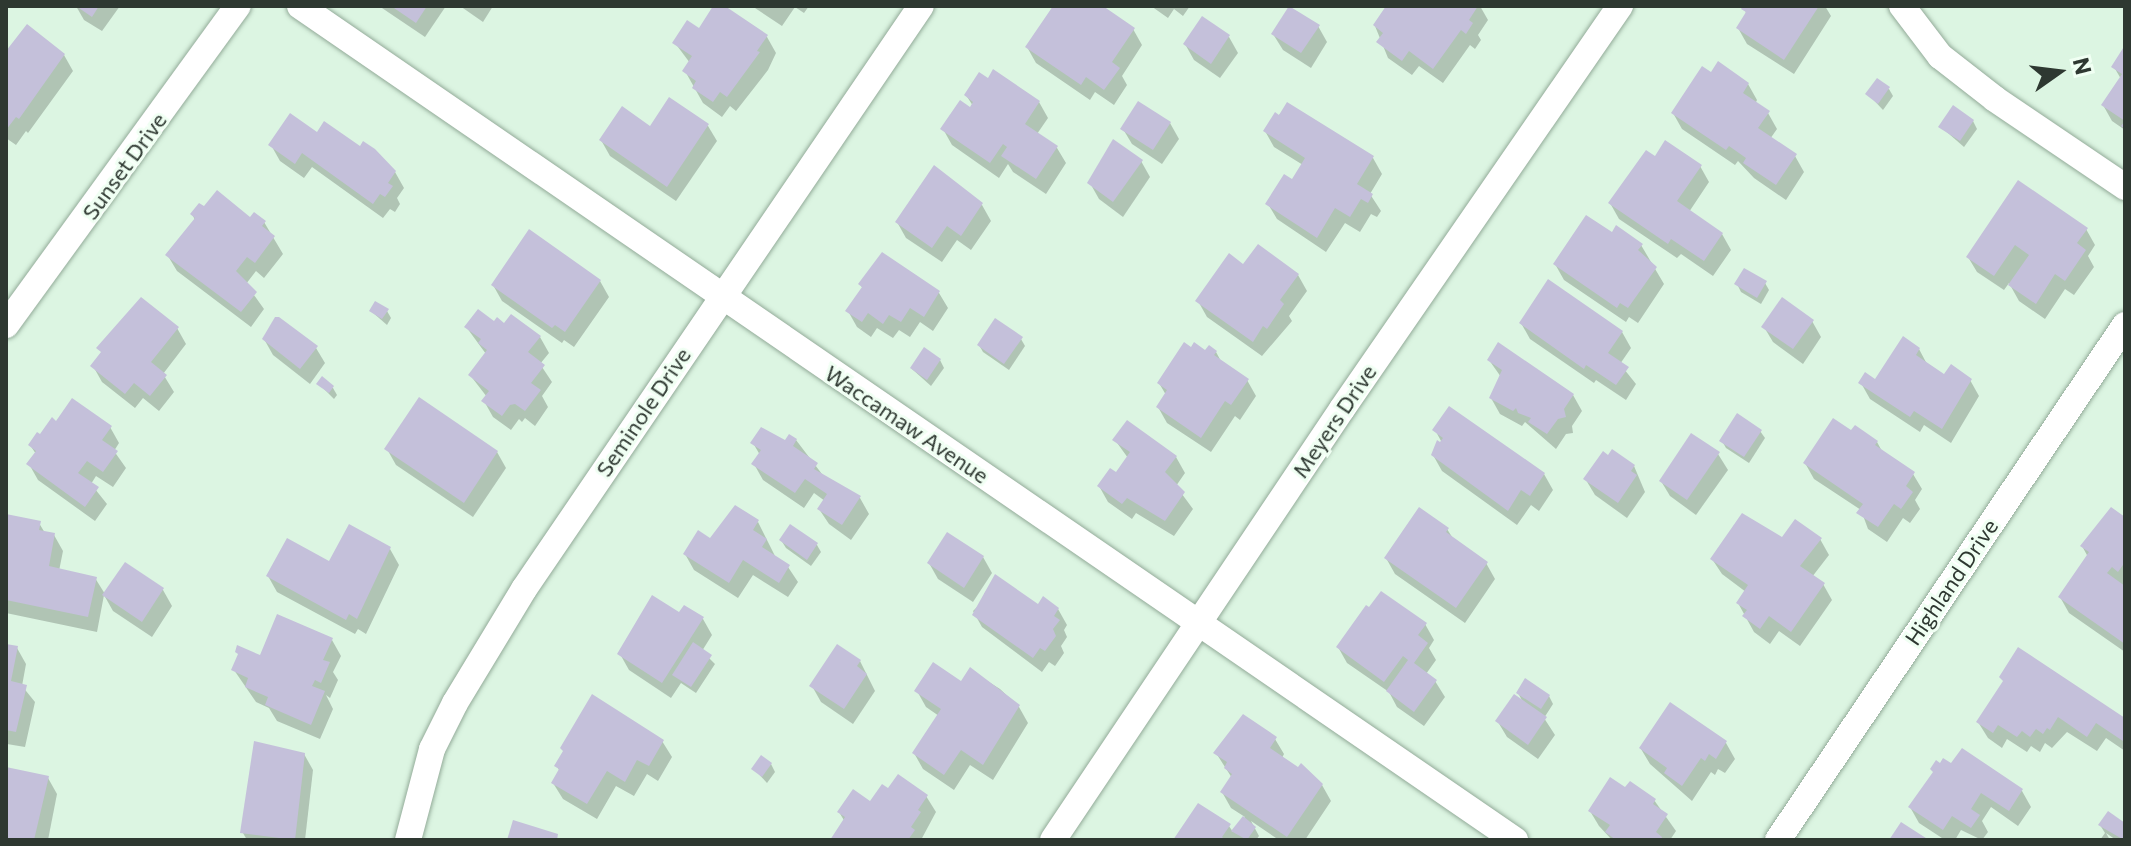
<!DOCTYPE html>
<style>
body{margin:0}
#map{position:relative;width:2131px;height:846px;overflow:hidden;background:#dcf5e2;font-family:Commissioner,sans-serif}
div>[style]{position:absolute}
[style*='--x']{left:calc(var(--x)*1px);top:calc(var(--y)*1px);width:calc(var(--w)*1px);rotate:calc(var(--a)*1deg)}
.shadow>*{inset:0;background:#0003}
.building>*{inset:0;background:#c4c0da}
.roads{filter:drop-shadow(0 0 2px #93ab99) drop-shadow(0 0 2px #93ab99)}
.minor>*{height:26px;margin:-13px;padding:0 13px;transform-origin:13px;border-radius:13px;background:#fff}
span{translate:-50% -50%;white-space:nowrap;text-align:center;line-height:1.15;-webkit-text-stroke:6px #f0fff3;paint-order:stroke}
.street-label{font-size:22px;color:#2e3831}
.frame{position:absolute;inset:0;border:8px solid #2e3831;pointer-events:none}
.north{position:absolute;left:2019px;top:32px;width:80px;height:80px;-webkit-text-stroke:6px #f0fff3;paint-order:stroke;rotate:76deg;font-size:22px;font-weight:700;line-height:32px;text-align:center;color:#2e3831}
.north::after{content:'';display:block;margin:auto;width:28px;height:36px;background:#2e3831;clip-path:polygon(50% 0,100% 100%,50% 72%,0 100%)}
</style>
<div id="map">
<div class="shadow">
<i style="clip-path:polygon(76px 6px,120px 6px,102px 31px,84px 20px)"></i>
<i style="clip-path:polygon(379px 6px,446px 6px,425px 37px)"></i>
<i style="clip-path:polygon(460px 6px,493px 6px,483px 22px)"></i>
<i style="clip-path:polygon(715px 6px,721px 6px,767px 37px,776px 53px,768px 70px,736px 111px,730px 106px,722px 117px,703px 103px,685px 71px,690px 63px,675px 43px,699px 31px)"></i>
<i style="clip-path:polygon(752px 6px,809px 6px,804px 13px,795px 7px,782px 26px)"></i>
<i style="clip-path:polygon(1055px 6px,1099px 6px,1133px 29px,1142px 45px,1122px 76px,1127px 85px,1114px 105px,1095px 92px,1090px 100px,1036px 63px,1027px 47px)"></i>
<i style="clip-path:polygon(1151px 6px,1190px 6px,1183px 16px,1174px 9px,1168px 18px)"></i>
<i style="clip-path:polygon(1392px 6px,1480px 6px,1488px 20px,1478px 35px,1481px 40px,1475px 49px,1470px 45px,1443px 83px,1419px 66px,1412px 75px,1388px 58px,1375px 26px)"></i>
<i style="clip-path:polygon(1745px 6px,1825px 6px,1831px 16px,1794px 74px,1747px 44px,1738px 28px,1746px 15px)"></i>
<i style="clip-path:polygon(1318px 26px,1327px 42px,1311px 68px,1283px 50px,1273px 34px)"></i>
<i style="clip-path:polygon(1229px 37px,1238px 53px,1220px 78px,1194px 60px,1185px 44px)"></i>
<i style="clip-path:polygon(2125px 49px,2125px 130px,2112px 121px,2103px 105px,2121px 79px,2114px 67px)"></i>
<i style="clip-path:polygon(6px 54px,64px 55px,73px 71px,28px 133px,26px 131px,16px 145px,6px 138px)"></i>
<i style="clip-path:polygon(1712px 74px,1748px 84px,1757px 100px,1755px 104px,1768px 113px,1777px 129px,1770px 139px,1795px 156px,1804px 172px,1786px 200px,1754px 178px,1738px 161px,1735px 165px,1682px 129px,1673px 113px)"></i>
<i style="clip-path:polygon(1889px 89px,1893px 96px,1883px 110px,1868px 94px)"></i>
<i style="clip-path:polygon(966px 95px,1039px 102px,1048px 118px,1037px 134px,1057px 148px,1066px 163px,1046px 194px,1013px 172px,1008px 164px,999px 178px,952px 145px,943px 129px,970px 110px,973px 106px)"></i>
<i style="clip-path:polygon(1288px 105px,1373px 158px,1382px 174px,1370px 194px,1381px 211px,1377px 217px,1371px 214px,1360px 232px,1345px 223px,1326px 252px,1277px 219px,1268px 204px,1293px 181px,1303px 165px,1274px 147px,1265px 131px)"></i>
<i style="clip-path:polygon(1973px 121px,1977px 129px,1964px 147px,1941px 127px)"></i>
<i style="clip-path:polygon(1170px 123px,1179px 139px,1162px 164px,1132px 144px,1123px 129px)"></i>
<i style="clip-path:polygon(708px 126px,717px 141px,676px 201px,610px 156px,601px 140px,651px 128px)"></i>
<i style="clip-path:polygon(318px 135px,395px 172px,404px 188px,397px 198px,400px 204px,395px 212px,390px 209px,383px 218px,312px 167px,304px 178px,280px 161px,271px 145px)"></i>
<i style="clip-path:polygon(1655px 159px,1700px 166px,1709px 182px,1689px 212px,1722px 234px,1731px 250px,1713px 276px,1681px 254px,1677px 258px,1619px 219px,1610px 203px)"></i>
<i style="clip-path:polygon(1141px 161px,1150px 177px,1123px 217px,1099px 199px,1090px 183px)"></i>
<i style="clip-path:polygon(2018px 182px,2086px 229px,2095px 245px,2088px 256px,2094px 267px,2074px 295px,2065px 289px,2045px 319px,2019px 301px,2009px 283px,2004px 290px,1977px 272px,1968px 257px)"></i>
<i style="clip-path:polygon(982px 205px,991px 221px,971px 250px,957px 240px,942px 262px,906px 238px,897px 222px)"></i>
<i style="clip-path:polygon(192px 214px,264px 222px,283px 254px,264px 278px,256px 271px,246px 284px,264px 309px,251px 327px,177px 271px,168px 256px,195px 220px)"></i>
<i style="clip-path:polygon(1612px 235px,1641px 245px,1664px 284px,1638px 323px,1629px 317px,1626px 322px,1564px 280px,1555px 264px)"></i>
<i style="clip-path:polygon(1244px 267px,1298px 275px,1307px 291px,1289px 316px,1292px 321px,1262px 356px,1207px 317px,1198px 301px)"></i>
<i style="clip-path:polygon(600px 281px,609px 297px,574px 347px,564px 340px,562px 343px,502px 301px,493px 285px)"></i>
<i style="clip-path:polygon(1765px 283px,1769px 290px,1761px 304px,1741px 292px,1737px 284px)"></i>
<i style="clip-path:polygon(860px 284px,939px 293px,948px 308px,933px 331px,920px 322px,910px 337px,899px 330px,893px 338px,877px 328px,871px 337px,857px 327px,848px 311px,863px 289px)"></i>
<i style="clip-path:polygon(371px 311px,387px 311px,391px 318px,387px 325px)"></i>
<i style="clip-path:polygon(1812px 321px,1821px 337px,1803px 364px,1773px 342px,1764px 327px)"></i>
<i style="clip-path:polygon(1521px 323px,1622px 332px,1631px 348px,1620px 364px,1636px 384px,1626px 400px,1596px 380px,1594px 383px,1530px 339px)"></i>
<i style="clip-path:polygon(495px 324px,540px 337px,549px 353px,540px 364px,552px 382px,542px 396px,548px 407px,535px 426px,525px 418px,522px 422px,519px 419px,511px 430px,493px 417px,484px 401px,487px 397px,470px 375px,486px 354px,467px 328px)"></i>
<i style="clip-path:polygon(177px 328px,186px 344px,163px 374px,174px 392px,159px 411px,143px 398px,135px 408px,102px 382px,93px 366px)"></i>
<i style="clip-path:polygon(264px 339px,316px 348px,325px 363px,310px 384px,273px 355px)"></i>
<i style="clip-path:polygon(1021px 339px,1025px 346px,1009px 370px,983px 352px,979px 345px)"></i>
<i style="clip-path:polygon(1919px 349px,1928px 366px,1944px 377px,1970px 380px,1979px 396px,1951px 443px,1924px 425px,1920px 432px,1870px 399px,1861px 383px,1876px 382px)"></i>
<i style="clip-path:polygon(1206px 352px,1216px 352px,1222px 363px,1247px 380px,1256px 396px,1240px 420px,1235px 416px,1211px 452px,1167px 423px,1158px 407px,1166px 395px,1159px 383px)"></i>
<i style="clip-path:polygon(940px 360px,944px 368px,931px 386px,912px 369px)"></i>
<i style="clip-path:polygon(1489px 360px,1573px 395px,1582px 411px,1572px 426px,1573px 433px,1566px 434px,1556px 449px,1525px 422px,1522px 426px,1500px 414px,1491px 398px,1501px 377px)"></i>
<i style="clip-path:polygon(319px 384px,333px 388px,337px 395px,334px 399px)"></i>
<i style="clip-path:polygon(57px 424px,110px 427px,119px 443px,114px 451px,126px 468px,113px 487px,96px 476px,91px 484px,107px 504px,95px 521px,38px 480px,29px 464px,36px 454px,30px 445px)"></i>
<i style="clip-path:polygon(1435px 430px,1544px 474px,1553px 490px,1539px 511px,1531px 505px,1517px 525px,1442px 471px,1433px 455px,1446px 450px)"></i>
<i style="clip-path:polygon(1760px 431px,1765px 438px,1749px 463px,1726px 448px,1722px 441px)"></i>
<i style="clip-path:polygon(1852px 433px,1877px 442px,1883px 453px,1913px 474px,1922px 489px,1915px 500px,1920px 509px,1910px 523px,1903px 518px,1887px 542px,1868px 529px,1861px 510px,1814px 479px,1805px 463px)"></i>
<i style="clip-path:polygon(796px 440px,825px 478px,860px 498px,869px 514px,851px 540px,829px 524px,819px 509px,825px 501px,814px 493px,804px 508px,763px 480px,754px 464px,760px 455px,753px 443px)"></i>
<i style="clip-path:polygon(1115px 440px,1176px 457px,1185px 473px,1176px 486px,1193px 509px,1174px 536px,1136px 513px,1132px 519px,1108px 502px,1099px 486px,1116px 475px,1128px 458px)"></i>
<i style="clip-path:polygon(387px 449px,497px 452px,506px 468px,473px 517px,396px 465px)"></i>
<i style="clip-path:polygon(1718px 454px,1728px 470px,1696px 515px,1670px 496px,1661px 481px)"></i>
<i style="clip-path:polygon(1634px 466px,1645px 492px,1627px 518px,1595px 495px,1586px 480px)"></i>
<i style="clip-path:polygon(6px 516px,39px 523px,45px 533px,54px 535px,63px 551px,59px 571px,95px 578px,105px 594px,125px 564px,163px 590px,172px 606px,152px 637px,113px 611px,104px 595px,97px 632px,6px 613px)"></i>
<i style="clip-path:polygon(2125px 519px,2125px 652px,2069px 613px,2060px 597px,2088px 557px,2082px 546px)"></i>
<i style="clip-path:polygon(758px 522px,775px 556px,788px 567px,798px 582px,788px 597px,753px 575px,738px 598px,694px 570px,685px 554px)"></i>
<i style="clip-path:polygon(1447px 529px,1454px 540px,1486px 563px,1495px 579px,1465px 623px,1395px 574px,1386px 558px)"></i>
<i style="clip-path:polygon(1820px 539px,1829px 555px,1812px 577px,1823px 584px,1832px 600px,1800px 646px,1779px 631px,1770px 644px,1754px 632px,1738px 603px,1746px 592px,1722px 574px,1712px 559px,1783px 540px)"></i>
<i style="clip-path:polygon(781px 540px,817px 545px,821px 552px,811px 566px,786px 548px)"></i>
<i style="clip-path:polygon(390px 549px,399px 565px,366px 634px,358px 629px,355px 634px,277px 592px,268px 576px)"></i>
<i style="clip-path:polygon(983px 557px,992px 573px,973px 602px,938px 579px,929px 563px)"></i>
<i style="clip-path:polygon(996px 577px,1038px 607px,1058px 609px,1067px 625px,1064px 630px,1067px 637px,1061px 646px,1064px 653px,1055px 666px,1049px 662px,1042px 672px,982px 627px,973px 611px,986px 598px,984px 594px)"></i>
<i style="clip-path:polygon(680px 615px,703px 619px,712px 635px,702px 651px,715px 664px,696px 693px,681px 683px,671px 698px,629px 670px,620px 654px)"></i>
<i style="clip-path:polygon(1425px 624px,1434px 640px,1429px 648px,1436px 660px,1426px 674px,1435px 681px,1445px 697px,1424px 726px,1397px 707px,1389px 692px,1347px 663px,1338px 647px)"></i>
<i style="clip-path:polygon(332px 640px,341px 656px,333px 672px,338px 680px,330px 698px,326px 695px,333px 709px,320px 739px,277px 721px,269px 708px,256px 702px,234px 670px,240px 656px,261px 658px)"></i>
<i style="clip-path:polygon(6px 646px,17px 648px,26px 664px,22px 686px,35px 702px,25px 747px,7px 744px,6px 747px)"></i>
<i style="clip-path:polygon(2019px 650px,2125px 721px,2125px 751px,2106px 738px,2097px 751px,2067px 732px,2052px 748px,2045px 743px,2040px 752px,2031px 746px,2027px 752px,2007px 739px,2002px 748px,1988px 738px,1978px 722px,2004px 683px)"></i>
<i style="clip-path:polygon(860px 661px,875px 691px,853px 724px,821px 702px,812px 686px)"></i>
<i style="clip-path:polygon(970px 670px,1000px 689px,1019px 707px,1028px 723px,993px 780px,970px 765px,954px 790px,923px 769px,914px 753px,939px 716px,926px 707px,917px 691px,961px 684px)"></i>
<i style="clip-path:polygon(1518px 693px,1549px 696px,1553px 704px,1544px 718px,1555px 735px,1538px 759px,1507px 737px,1498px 722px,1524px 704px)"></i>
<i style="clip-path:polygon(1275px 739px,1284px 754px,1282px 758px,1322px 785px,1331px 801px,1305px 840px,1279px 840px,1251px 821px,1259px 836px,1256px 840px,1176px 840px,1229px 826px,1233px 832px,1245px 817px,1231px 808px,1222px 792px,1232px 778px,1216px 753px)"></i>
<i style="clip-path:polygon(662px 741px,672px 757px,658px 781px,647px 774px,634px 796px,616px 786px,597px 819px,563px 799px,553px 783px,560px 772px,557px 766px)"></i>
<i style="clip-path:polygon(1726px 743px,1735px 759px,1725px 773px,1718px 769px,1715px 775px,1711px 772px,1692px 801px,1650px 764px,1641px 749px)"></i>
<i style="clip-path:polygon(304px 754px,313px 770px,305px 840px,247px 840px,243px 833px)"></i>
<i style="clip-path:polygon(771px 764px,775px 772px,767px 783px,754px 769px)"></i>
<i style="clip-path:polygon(1940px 766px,2022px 791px,2031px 807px,2018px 826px,1991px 807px,1982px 821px,1988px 832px,1982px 840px,1961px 830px,1955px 840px,1945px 840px,1919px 823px,1910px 807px)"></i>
<i style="clip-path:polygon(6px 769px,48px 778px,57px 794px,48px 840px,6px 840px)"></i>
<i style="clip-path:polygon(1626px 789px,1654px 800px,1676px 831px,1670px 840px,1612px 840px,1599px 826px,1590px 811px)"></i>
<i style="clip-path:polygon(889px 791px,926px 796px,936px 812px,921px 840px,832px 840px,845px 822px,839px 812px,871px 804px)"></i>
<i style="clip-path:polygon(2108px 814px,2125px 826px,2125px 840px,2116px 840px,2106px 833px,2110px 840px,2100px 840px,2105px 833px,2100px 825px)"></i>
</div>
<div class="building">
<i style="clip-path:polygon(76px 6px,99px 6px,92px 17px)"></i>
<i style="clip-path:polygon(391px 6px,427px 6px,416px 23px)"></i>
<i style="clip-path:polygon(713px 6px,725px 6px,768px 35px,757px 51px,760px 52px,727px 97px,720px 92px,713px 102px,692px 88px,696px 81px,682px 71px,692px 56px,672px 43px,687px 20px,699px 28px)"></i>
<i style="clip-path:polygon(1053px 6px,1103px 6px,1135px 28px,1112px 62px,1120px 68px,1104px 90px,1086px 77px,1081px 85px,1025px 47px)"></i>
<i style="clip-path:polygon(1289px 6px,1320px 25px,1301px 53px,1271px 34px)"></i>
<i style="clip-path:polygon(1386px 6px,1478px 6px,1469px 20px,1473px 23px,1466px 34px,1461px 30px,1433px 69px,1409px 51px,1402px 61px,1376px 42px,1383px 33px,1373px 25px)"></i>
<i style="clip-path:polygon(1743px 6px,1819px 6px,1784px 60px,1736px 28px,1746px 12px,1741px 9px)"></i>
<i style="clip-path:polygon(1202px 16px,1230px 35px,1211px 64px,1183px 44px)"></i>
<i style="clip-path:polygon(27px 24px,65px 54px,19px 119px,16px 117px,6px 130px,6px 51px)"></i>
<i style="clip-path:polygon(2125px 45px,2125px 129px,2121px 126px,2125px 121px,2101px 105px,2122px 74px,2111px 67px)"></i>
<i style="clip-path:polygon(1718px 61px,1749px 83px,1743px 93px,1770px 111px,1758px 128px,1797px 154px,1776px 185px,1743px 163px,1746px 158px,1729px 146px,1726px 150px,1671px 113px,1702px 66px,1711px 72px)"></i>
<i style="clip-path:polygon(993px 69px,1040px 101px,1025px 124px,1058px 146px,1036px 179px,1001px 156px,1007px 147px,1003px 144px,990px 163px,940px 129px,960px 100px,970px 107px,973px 102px,964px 95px,979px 72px,988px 78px)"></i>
<i style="clip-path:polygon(1877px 78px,1890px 87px,1878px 104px,1865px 94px)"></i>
<i style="clip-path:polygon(669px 97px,709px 124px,667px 187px,599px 140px,622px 106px,650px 126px)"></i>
<i style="clip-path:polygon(1138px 101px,1171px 122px,1153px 150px,1120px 129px)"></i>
<i style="clip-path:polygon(1287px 102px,1374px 156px,1357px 184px,1373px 194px,1368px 203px,1361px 199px,1350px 217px,1335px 208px,1317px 238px,1265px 204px,1284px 174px,1292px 179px,1305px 158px,1263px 131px,1275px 112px,1279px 115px)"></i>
<i style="clip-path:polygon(1953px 105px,1974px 120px,1960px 141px,1938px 127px)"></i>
<i style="clip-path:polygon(290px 113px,317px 132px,324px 121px,360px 146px,363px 141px,375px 149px,396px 171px,388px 183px,393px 186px,385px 197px,380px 194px,373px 204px,302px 153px,295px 164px,268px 145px)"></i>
<i style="clip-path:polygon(1113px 139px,1143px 160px,1113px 202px,1087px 183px)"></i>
<i style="clip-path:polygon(1665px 140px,1702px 165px,1677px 201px,1723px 233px,1704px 261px,1671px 239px,1668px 244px,1608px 203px,1646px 150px,1655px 156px)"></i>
<i style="clip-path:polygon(934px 165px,983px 203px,961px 236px,947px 226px,932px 248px,895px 222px)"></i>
<i style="clip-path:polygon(2018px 180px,2088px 228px,2077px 243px,2086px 250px,2065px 281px,2055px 274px,2036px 304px,2008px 285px,2029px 255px,2015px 245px,1994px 276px,1966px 257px)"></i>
<i style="clip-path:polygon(217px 190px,250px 217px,254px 212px,266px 221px,262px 226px,275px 236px,255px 263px,247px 257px,236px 271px,257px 292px,241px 312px,165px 255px,195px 218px,190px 214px,199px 203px,204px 206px)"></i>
<i style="clip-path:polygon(1586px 215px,1612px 232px,1616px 225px,1643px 244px,1638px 250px,1657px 267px,1628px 308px,1620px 303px,1617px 308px,1553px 264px)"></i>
<i style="clip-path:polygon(529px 229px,601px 280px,565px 332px,555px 325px,552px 328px,491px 285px)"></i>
<i style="clip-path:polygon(1258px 244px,1299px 274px,1280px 300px,1284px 304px,1267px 329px,1263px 326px,1253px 342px,1195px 301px,1229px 253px,1243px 264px)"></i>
<i style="clip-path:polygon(882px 252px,940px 291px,924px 317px,910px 308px,901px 322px,889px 315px,883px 324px,868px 313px,862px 322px,845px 311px,862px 287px,858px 284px)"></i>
<i style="clip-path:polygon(1744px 268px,1767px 281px,1757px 298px,1734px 284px)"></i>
<i style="clip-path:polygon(1548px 279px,1623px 331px,1608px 353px,1629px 367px,1616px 385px,1586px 365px,1584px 369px,1519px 323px)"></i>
<i style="clip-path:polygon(141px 297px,179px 327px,151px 362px,167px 375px,150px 396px,134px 383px,125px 394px,90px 366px,101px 352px,96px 348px)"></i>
<i style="clip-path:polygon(1782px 297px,1814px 320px,1793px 349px,1761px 327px)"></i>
<i style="clip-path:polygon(375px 301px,389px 309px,382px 319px,369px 311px)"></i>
<i style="clip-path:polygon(478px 309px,494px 321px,497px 317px,504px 323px,511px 314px,541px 336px,528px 352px,545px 365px,531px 383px,541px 390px,525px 411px,515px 404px,510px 405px,502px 416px,481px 401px,489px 391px,468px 375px,487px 350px,478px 343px,481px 339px,464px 327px)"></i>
<i style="clip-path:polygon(275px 317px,279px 317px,318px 346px,300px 369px,262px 339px)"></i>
<i style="clip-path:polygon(995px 318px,1023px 337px,1004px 364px,977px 345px)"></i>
<i style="clip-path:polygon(1903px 336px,1920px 348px,1916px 355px,1944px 374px,1951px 364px,1972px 379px,1942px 429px,1914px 411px,1910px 417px,1858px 383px,1865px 372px,1875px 379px)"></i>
<i style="clip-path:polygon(1184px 342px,1191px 347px,1194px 342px,1205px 350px,1209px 345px,1217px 351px,1214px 355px,1249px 379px,1231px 405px,1225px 401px,1201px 438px,1156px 407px,1167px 390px,1157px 383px)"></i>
<i style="clip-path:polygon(1498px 342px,1574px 394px,1564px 409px,1566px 417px,1558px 419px,1547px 434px,1528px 422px,1531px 418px,1518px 413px,1516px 408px,1513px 411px,1489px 398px,1502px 370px,1487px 360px)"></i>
<i style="clip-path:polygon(924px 347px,941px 359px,927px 380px,910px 368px)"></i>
<i style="clip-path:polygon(322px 376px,334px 386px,329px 393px,316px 384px)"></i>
<i style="clip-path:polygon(419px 397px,498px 451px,464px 503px,384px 449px)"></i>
<i style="clip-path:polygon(72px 398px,112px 426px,102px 440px,118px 451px,103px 472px,87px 461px,78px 473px,99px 487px,85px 507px,26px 464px,36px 451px,28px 445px,37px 432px,40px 434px,52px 417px,56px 421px)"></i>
<i style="clip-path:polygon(1449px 406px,1545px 473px,1530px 496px,1521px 490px,1508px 511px,1431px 455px,1437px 440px,1440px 442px,1443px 438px,1432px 430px)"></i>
<i style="clip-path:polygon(1737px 413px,1762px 430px,1744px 457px,1719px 441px)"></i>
<i style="clip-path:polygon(1833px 418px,1851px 430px,1855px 425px,1878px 441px,1875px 445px,1915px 472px,1906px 486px,1913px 492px,1901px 509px,1894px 504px,1878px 527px,1856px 513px,1863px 504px,1803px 463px)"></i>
<i style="clip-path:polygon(1127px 420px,1177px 456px,1165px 472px,1185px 492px,1165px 521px,1127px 498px,1122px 504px,1097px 486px,1110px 468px,1116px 472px,1130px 452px,1112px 440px)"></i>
<i style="clip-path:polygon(761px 427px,785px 440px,789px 434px,797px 439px,793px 446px,818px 463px,814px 469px,861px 496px,842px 525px,817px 509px,827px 494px,805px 479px,795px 493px,751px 464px,761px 450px,750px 443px)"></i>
<i style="clip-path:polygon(1691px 433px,1720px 452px,1687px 500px,1659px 481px)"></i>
<i style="clip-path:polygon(1612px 449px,1635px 465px,1631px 471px,1637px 475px,1618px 503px,1583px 479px,1603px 451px,1608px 455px)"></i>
<i style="clip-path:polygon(735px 505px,759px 520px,753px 530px,767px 539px,762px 547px,790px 565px,779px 583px,743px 560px,729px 583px,683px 554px,698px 530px,710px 538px)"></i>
<i style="clip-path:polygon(1419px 507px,1449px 528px,1446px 532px,1488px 562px,1456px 608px,1384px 558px)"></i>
<i style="clip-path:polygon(2111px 507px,2125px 517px,2125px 562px,2118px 572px,2112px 567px,2107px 573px,2125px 586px,2125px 644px,2058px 597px,2089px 552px,2080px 546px)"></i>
<i style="clip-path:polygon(1742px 513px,1782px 537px,1795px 519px,1822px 538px,1800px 566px,1825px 583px,1791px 632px,1769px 616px,1760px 629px,1742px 616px,1747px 610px,1736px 603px,1748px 585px,1710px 559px)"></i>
<i style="clip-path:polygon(6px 514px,41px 521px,39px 530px,55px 533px,49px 566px,97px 577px,88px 617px,6px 600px)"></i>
<i style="clip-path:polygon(349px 524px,391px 547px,357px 619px,349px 614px,346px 620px,266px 576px,287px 538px,329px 561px)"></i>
<i style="clip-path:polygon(790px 524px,818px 543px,807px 560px,779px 540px)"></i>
<i style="clip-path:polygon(947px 532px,984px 556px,964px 588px,927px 563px)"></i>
<i style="clip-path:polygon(125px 562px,164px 588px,142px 622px,102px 595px)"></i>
<i style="clip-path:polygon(995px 574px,1038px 604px,1043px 596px,1059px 608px,1054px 616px,1060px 620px,1053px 629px,1056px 636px,1045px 651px,1040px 648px,1033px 658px,972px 615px)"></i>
<i style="clip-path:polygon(1381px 591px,1427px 623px,1418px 635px,1428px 643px,1414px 663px,1437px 680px,1414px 712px,1386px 691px,1408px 660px,1403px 656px,1384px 682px,1336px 647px,1366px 605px,1369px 607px)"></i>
<i style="clip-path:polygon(652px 595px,679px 612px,684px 605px,704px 617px,662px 683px,617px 654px)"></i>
<i style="clip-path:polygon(277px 614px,333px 638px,323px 660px,330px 662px,321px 683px,315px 680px,312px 686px,325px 691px,311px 725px,265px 705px,268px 697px,245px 687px,248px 678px,231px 670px,238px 654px,235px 652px,237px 645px,260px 655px)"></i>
<i style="clip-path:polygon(693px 642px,712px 655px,691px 687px,672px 675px)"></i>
<i style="clip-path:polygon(6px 644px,18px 646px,11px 681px,27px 685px,16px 732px,6px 730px)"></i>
<i style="clip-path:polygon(837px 644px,861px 660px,857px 666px,867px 674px,844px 709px,809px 686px)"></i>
<i style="clip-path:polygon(2018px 647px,2125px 718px,2123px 741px,2096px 723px,2087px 737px,2058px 717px,2050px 730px,2047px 728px,2043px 734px,2036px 729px,2030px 737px,2022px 731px,2017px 737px,1998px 725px,1993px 733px,1976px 722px,2003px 681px,1999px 677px)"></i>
<i style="clip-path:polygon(933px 662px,961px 681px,970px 667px,1020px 705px,983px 765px,961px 750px,944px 775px,912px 753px,941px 709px,914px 691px)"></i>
<i style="clip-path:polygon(1525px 678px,1550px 695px,1541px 709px,1516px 693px)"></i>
<i style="clip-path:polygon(592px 694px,664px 740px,649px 766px,637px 760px,625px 782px,607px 771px,587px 804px,551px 783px,559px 769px,554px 766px,563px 751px,560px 748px)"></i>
<i style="clip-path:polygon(1514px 694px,1547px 717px,1528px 745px,1495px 721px)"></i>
<i style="clip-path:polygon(1670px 702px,1727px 741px,1716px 759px,1709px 754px,1705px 761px,1701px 758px,1682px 786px,1664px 773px,1667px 768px,1639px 748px)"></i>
<i style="clip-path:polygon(1243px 714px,1277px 737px,1270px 748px,1298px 767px,1301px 763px,1323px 784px,1287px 837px,1220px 792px,1232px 774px,1224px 768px,1227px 762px,1213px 753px)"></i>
<i style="clip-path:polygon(254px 741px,305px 753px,295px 840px,240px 833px)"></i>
<i style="clip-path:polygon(1962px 748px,2023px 789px,2009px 811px,1981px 793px,1971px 809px,1980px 815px,1971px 828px,1952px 816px,1943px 830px,1908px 807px,1933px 772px,1930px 769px,1936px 760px,1940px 763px,1943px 758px,1951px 763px)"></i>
<i style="clip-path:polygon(761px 755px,772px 763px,762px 777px,751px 769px)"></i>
<i style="clip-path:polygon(6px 767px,49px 776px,34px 840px,6px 840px)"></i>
<i style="clip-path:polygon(898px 774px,928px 795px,918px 810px,921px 812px,911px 827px,915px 830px,908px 840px,830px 840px,845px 817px,837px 812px,853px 789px,870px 801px,882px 784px,888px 788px)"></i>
<i style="clip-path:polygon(1610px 777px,1625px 787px,1630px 781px,1656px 799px,1653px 804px,1668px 814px,1656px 832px,1662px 837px,1661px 840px,1616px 840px,1605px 832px,1610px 825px,1588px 811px)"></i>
<i style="clip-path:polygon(1198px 803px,1231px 824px,1222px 837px,1225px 840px,1173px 840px)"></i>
<i style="clip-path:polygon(2108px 811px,2125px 823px,2124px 840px,2098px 825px)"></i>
<i style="clip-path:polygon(1243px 816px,1256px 827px,1247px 840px,1231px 831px)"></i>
<i style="clip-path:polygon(513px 820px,558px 834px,557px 840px,507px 840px)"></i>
<i style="clip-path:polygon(1901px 822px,1929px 840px,1889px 840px)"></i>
</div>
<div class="roads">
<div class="minor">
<i style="--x:300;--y:6;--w:1474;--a:34.47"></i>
<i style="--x:1902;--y:6;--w:63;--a:52.8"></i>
<i style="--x:1940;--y:56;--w:70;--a:38"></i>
<i style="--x:1995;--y:99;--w:157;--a:34.1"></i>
<i style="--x:6;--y:325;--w:394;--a:-54"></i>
<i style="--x:408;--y:840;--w:94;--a:-75.2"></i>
<i style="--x:432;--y:749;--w:51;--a:-63.4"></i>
<i style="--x:455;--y:703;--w:133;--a:-58.8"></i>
<i style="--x:524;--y:589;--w:705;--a:-55.75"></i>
<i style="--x:1053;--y:840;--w:519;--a:-56.16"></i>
<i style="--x:1342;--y:409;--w:490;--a:-55.4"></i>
<i style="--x:1778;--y:840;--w:621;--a:-56.03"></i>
</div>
</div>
<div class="street-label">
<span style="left:124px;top:166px;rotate:-54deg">Sunset Drive</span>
<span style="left:643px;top:412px;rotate:-56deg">Seminole Drive</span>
<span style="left:1334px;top:421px;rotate:-56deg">Meyers Drive</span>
<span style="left:907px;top:424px;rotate:34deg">Waccamaw Avenue</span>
<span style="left:1951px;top:582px;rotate:-56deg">Highland Drive</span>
</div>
<div class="frame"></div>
<div class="north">N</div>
</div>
